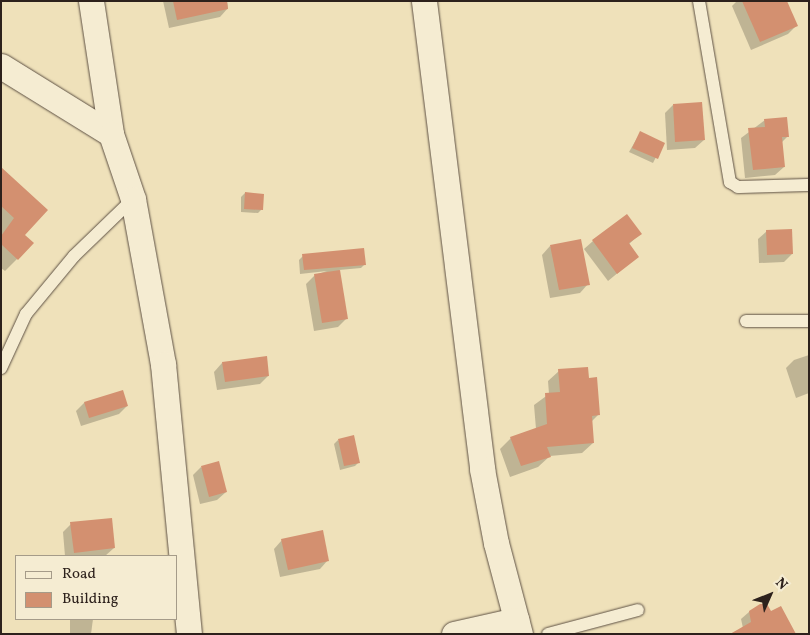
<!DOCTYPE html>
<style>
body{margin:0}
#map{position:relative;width:810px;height:635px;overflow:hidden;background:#efe1ba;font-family:Vollkorn,serif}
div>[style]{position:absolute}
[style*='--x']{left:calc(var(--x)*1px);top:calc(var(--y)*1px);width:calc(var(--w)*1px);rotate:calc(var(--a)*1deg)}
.shadow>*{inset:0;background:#0003}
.building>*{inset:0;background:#d39070}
.roads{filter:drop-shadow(0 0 1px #5e5144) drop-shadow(0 0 1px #5e5144)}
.service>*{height:12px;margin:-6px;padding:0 6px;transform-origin:6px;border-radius:6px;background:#f5ecd2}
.minor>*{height:25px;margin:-12.5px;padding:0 12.5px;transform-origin:12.5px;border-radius:12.5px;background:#f5ecd2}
span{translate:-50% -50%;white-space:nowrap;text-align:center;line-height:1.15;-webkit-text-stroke:4px #f5ecd2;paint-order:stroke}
.frame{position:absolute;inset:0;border:2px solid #2d211c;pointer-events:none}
.legend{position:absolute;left:15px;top:555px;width:162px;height:65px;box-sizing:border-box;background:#f5ecd2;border:1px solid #a59b89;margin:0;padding:6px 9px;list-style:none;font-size:15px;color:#2d211c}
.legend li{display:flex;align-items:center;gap:10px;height:25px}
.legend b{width:25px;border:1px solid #a59b89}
.north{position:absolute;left:745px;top:570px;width:50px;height:50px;-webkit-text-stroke:4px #f5ecd2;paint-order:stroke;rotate:46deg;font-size:14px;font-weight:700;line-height:20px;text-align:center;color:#2d211c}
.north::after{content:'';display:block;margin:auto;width:18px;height:22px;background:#2d211c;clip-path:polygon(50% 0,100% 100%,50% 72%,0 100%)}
</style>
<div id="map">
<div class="shadow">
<i style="clip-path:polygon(163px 1px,227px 1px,228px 8px,220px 17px,169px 28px)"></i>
<i style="clip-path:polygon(737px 1px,786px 1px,796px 26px,788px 34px,751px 50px,732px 6px)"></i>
<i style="clip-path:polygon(673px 105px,704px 140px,695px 148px,667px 150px,665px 113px)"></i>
<i style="clip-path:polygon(765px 120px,788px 136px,781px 143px,784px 167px,775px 175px,745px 178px,741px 138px)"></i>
<i style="clip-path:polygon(640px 133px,663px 143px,653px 163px,629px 152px)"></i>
<i style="clip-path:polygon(1px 180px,23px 235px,17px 259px,5px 271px,1px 268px)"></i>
<i style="clip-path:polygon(245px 193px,262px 209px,258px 213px,241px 212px,241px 197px)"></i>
<i style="clip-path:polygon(767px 231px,792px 254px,784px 262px,759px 263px,758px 239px)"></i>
<i style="clip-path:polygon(640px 234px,628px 245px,637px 257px,608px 281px,584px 249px,593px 241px)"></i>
<i style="clip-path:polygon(550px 246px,588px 284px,580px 293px,550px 298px,542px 255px)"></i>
<i style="clip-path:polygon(303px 256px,365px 264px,361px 268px,339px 270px,346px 319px,338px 327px,314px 331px,306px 284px,315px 275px,327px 271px,300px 274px,299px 260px)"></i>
<i style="clip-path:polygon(809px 355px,809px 393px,796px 398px,786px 368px,794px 360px)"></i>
<i style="clip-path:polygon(222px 363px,268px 376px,260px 384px,217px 390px,214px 372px)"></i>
<i style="clip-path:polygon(559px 371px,598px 415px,591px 422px,593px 443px,582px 453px,550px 456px,538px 467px,510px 477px,500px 449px,511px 438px,536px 429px,534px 405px,549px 394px,548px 381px)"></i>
<i style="clip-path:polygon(84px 403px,127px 406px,119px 414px,81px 426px,76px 411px)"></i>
<i style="clip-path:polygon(338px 440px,359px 462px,355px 466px,340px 470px,334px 444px)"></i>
<i style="clip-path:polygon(201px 467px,226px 492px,217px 500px,200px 504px,193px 475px)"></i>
<i style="clip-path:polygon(71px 524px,114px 548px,105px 556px,65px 556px,63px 532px)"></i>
<i style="clip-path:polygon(282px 540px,328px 560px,320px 569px,280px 577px,274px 549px)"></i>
<i style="clip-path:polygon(749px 612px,771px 613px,743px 628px,741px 619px)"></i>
<i style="clip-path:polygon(70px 619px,93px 619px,91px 634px,70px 634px)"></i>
</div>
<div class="building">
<i style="clip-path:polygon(173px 1px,227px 1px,228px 9px,177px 20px)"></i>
<i style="clip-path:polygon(742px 1px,787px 1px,798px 26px,760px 42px)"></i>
<i style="clip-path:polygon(702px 102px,705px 140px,675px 142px,673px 104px)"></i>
<i style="clip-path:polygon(787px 117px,789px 137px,782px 137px,785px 167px,753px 170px,748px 128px,765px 127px,764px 119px)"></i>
<i style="clip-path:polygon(640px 131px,665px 143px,658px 159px,632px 148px)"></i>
<i style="clip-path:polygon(1px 167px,48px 210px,25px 235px,34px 243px,18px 260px,1px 244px,1px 236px,14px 218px,1px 206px)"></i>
<i style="clip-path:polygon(245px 192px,264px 194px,263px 210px,244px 209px)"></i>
<i style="clip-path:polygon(627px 214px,642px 234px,629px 243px,639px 257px,617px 274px,592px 240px)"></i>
<i style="clip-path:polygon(792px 229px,793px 254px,767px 255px,766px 230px)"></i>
<i style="clip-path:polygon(581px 239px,590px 285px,559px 290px,550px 245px)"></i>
<i style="clip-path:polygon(364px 248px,366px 265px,304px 270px,302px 254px)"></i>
<i style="clip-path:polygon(340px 270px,348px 319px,322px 323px,314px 274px)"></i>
<i style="clip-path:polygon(267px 356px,269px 376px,225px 382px,222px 362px)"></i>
<i style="clip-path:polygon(588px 367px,589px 378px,597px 377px,600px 415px,592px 416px,594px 443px,547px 447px,551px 457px,521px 466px,510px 437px,547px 424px,545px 393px,560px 392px,558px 369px)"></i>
<i style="clip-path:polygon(123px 390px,128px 406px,89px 418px,84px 402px)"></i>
<i style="clip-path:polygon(354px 435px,360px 463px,344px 466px,338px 439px)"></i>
<i style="clip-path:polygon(219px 461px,227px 492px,209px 497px,201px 466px)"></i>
<i style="clip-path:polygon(112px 518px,115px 548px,74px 553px,70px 522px)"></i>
<i style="clip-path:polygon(323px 530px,329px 561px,288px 570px,281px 539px)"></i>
<i style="clip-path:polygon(760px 604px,767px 604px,771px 611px,781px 606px,796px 634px,730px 634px,751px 622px,749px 611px)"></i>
</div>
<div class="roads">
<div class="service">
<i style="--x:699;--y:1;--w:184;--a:80.3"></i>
<i style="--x:730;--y:182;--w:9;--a:32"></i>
<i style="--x:738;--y:187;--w:71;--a:-1.6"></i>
<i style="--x:746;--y:321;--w:63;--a:0"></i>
<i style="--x:1;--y:368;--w:60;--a:-65.2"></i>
<i style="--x:26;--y:314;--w:75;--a:-50.4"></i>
<i style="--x:74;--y:256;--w:82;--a:-44"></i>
<i style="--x:548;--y:634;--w:93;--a:-14.9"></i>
</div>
<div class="minor">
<i style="--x:91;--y:1;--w:134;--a:81.4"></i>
<i style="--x:424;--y:1;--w:472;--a:82.9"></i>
<i style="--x:482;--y:469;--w:75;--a:79.3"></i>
<i style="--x:496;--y:543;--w:94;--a:75.2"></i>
<i style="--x:1;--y:66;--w:129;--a:31.7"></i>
<i style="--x:111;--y:134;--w:69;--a:71.3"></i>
<i style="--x:133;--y:199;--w:168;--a:79.7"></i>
<i style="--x:163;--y:364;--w:271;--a:84.5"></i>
<i style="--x:454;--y:634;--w:64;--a:-12.7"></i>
</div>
</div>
<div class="frame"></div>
<ul class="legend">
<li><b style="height:6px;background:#f5ecd2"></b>Road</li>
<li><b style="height:14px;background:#d39070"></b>Building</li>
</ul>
<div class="north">N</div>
</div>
